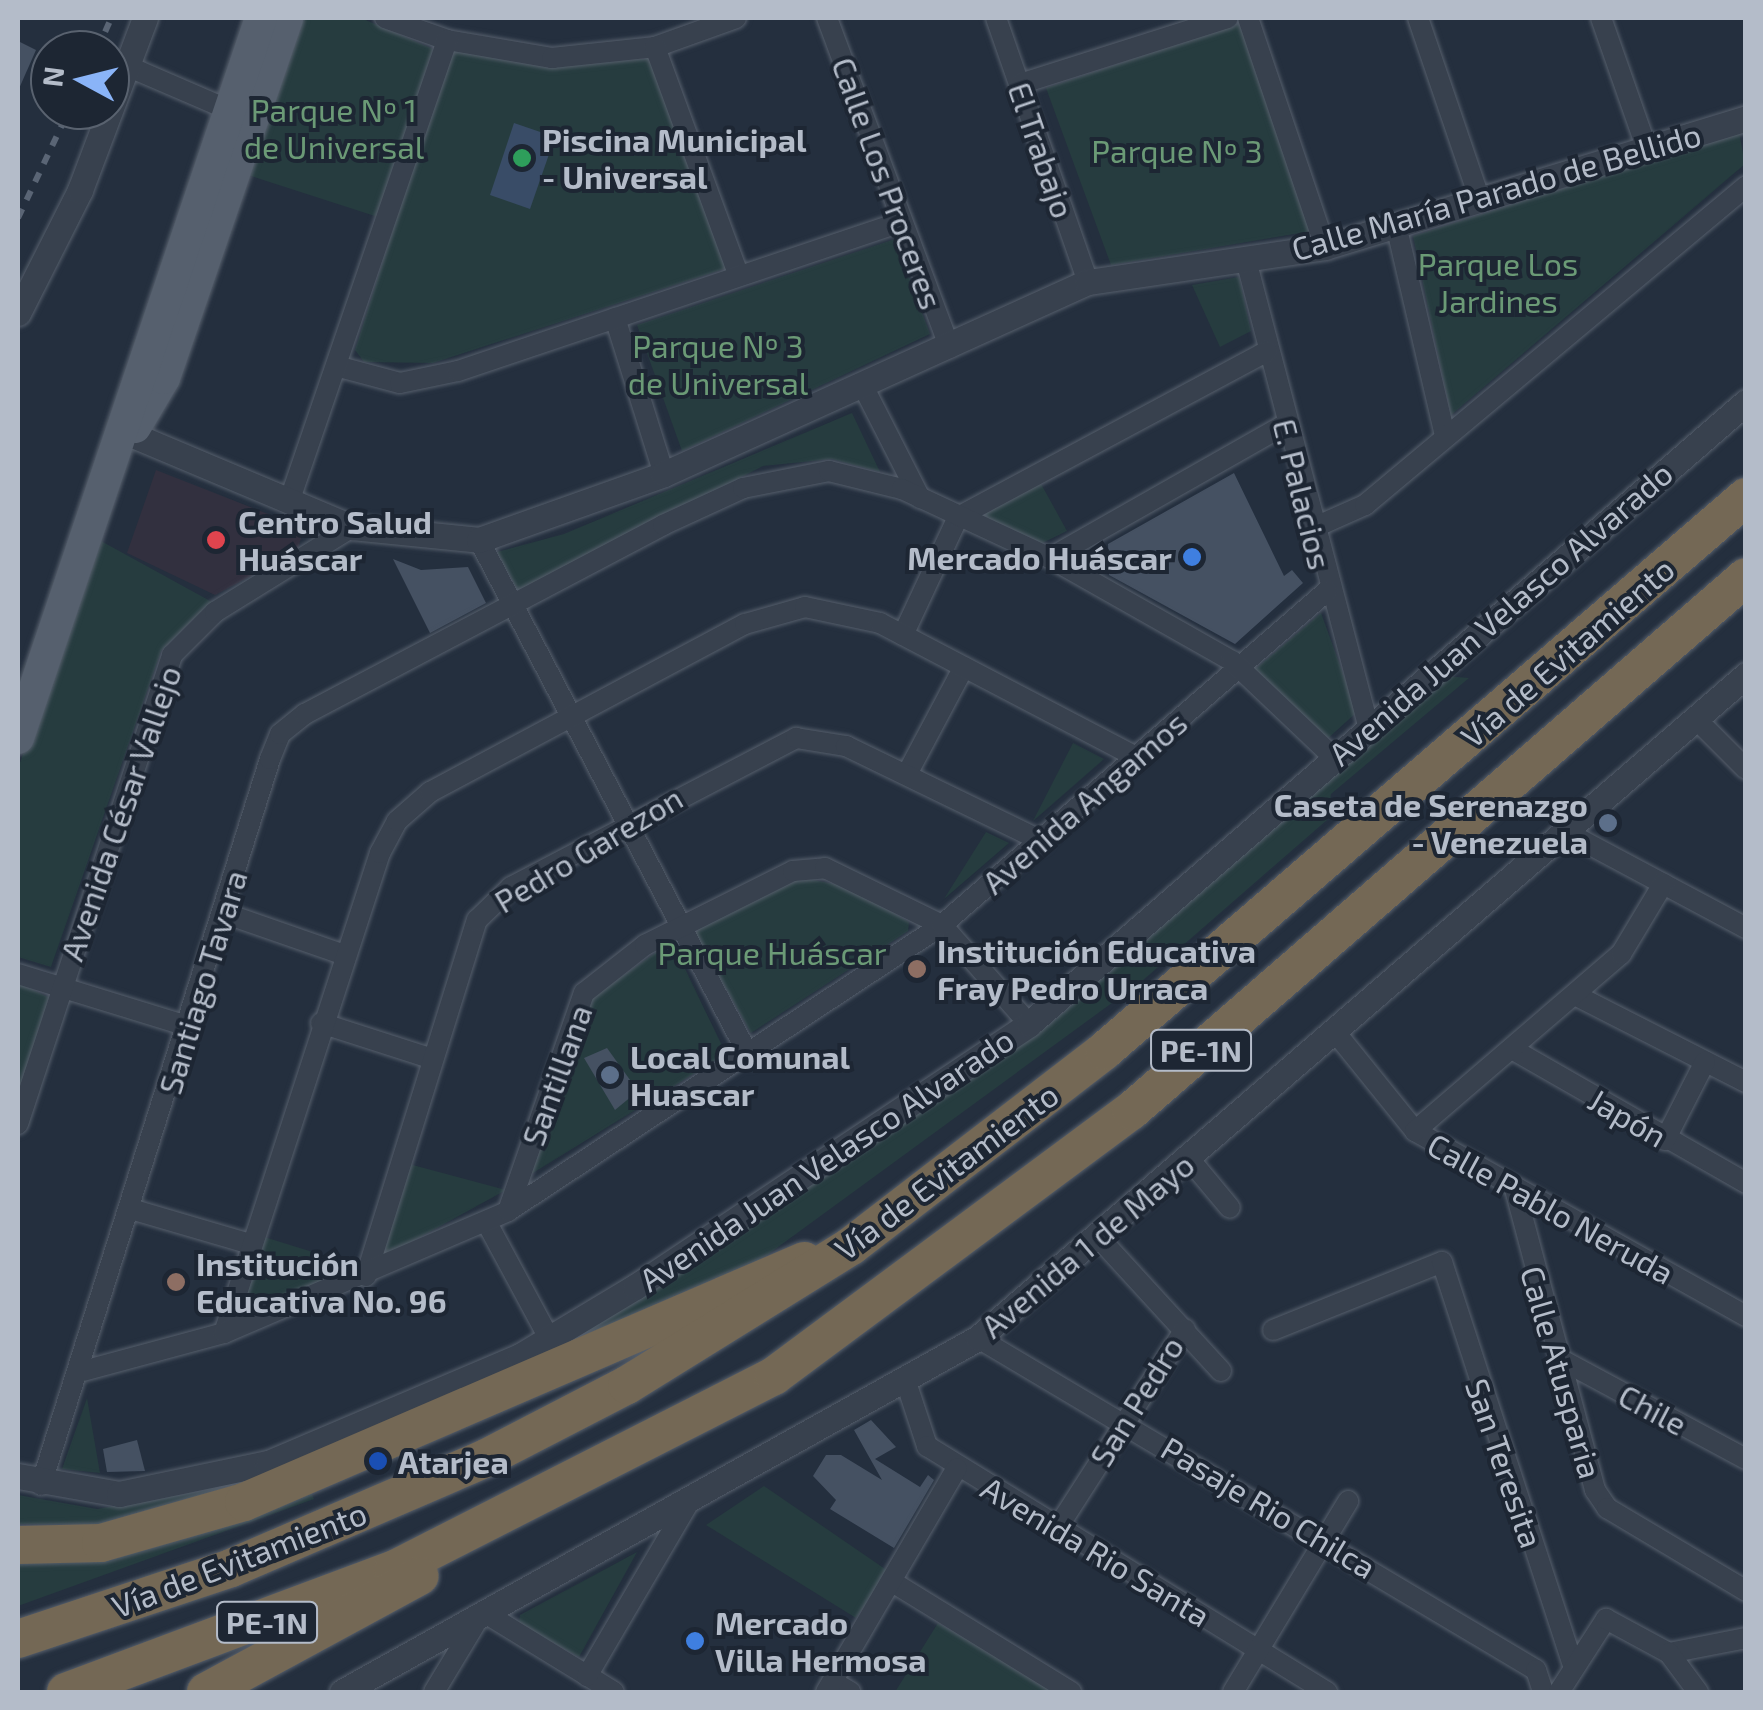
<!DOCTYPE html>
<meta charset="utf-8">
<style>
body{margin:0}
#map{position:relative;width:1763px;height:1710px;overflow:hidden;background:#242f3e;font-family:"Exo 2",sans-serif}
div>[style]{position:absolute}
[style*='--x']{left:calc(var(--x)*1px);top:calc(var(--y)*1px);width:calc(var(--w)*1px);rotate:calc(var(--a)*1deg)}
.medical>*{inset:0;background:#32303f}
.green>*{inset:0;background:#263c3f}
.water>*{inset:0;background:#394c67}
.building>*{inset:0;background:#455162}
.roads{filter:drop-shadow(0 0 2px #565f6c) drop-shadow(0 0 2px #565f6c)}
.minor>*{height:20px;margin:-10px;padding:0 10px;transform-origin:10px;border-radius:10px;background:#38414e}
.tertiary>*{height:25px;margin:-12.5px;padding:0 12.5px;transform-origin:12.5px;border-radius:12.5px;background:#38414e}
.primary>*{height:32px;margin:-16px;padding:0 16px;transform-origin:16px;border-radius:16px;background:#56606e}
.motorway>*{height:38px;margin:-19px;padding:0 19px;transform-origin:19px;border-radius:19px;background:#746855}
.rail>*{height:6px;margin-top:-3px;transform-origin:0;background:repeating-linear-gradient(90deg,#5a6575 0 10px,transparent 0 20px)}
.dots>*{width:28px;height:28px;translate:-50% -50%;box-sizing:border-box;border:5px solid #1d2633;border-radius:50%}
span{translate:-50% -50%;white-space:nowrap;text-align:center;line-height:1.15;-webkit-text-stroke:8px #1d2633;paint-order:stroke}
.shield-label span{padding:2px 8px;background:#1d2633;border:2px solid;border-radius:8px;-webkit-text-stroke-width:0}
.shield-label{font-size:30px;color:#b4bcc9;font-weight:700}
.park-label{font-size:32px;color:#6b9a76}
.poi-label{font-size:32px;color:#b4bcc9;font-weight:700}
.left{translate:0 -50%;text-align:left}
.right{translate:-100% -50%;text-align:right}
.street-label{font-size:32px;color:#b4bcc9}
.frame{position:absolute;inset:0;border:20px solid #b4bcc9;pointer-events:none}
.north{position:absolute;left:30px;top:30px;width:100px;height:100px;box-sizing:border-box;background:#1d2633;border:2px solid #59626f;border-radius:50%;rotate:277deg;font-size:28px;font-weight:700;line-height:40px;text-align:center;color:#b4bcc9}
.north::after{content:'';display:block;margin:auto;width:35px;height:45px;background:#8ab4f8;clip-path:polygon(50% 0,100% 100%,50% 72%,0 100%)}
</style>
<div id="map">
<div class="medical">
<i style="clip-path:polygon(156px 470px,304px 528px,297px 552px,215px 595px,127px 553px)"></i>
</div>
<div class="green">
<i style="clip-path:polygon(300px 18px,361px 18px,433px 49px,378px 217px,245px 174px)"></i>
<i style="clip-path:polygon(1240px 23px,1312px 231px,1111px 265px,1046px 88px)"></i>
<i style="clip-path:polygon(450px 49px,555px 67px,654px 58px,730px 267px,433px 363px,364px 362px,355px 350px)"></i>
<i style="clip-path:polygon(1739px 132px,1745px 164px,1451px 415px,1413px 236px)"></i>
<i style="clip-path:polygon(895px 239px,930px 334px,682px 451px,637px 325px)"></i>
<i style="clip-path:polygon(1239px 277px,1251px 331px,1220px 347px,1192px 285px)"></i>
<i style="clip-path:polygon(852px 413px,880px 472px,832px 459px,763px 466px,518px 591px,497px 552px,564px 534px)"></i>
<i style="clip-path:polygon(1040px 482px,1067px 531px,1036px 546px,983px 515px)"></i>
<i style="clip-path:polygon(101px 541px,212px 602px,161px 651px,51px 967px,18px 957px,18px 768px)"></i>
<i style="clip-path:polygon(1321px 613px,1357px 712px,1325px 741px,1254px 670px)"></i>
<i style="clip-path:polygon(1446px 676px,1469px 678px,1331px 794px,1327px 820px,1142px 981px,759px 1261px,576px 1348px,571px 1337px,1051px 1023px)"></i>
<i style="clip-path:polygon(1073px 743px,1104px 759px,1033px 821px)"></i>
<i style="clip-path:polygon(986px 832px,1009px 843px,944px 899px)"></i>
<i style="clip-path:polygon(796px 877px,846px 886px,909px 922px,908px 931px,751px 1033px,693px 930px)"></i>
<i style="clip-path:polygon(665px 946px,675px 948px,726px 1054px,528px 1176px,587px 1001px)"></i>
<i style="clip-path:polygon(18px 983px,50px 998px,18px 1098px)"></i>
<i style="clip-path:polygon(409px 1164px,506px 1190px,382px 1258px)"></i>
<i style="clip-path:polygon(261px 1236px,358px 1266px,249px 1316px,238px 1302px)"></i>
<i style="clip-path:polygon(87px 1398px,100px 1473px,62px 1469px)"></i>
<i style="clip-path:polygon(257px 1481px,129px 1525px,18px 1524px,18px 1495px,97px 1509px)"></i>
<i style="clip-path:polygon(308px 1485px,314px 1499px,18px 1606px,18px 1555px)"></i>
<i style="clip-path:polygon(764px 1486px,888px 1571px,856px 1618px,706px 1525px)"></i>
<i style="clip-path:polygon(637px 1552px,579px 1657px,519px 1624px,520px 1615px)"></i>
<i style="clip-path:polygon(938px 1623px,1060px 1692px,895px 1692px)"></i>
</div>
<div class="water">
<i style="clip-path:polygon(514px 123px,555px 137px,530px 209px,490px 195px)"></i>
</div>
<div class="building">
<i style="clip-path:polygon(18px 41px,36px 50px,18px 91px)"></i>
<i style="clip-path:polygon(1234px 473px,1284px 576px,1292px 570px,1303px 583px,1235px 644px,1109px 575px,1108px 544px)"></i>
<i style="clip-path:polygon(393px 559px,421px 570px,468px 567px,486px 603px,430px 633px)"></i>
<i style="clip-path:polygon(607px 1048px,638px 1091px,615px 1110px,584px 1058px)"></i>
<i style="clip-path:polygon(871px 1420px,896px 1447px,875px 1459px,920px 1487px,928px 1475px,934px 1480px,894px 1548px,830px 1509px,836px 1500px,813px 1476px,826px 1455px,841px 1455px,882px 1480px,854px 1430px)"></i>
<i style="clip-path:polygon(137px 1440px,145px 1471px,107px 1472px,103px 1449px)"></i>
</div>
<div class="roads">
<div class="minor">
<i style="--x:385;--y:18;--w:66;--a:19.5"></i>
<i style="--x:447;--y:40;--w:107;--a:9.7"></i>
<i style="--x:552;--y:58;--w:104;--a:-6.1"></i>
<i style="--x:655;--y:47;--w:86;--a:-19.7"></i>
<i style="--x:827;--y:18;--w:352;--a:69.6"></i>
<i style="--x:996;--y:18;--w:280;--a:70.8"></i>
<i style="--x:1248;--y:18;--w:242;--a:71.4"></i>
<i style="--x:1418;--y:18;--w:192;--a:71.2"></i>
<i style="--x:1601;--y:18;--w:139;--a:70.7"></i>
<i style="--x:655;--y:47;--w:242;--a:69.9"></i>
<i style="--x:127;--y:66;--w:111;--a:23.3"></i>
<i style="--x:1020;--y:84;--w:218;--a:-17.6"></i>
<i style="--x:1396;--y:225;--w:217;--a:76.9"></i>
<i style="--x:1246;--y:260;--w:482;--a:75.3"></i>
<i style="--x:615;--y:318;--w:164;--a:72.6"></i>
<i style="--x:336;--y:366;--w:66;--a:14.9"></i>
<i style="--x:400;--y:383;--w:59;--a:-11.7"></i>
<i style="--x:458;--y:371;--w:466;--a:-18.6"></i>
<i style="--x:863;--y:386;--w:126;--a:63"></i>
<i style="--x:290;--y:499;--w:485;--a:-71.1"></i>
<i style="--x:1313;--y:528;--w:57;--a:-23.9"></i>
<i style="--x:1365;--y:505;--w:497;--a:-39.9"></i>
<i style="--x:479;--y:540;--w:585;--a:62.38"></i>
<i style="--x:1050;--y:558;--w:271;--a:-29.6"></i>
<i style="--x:903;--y:635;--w:130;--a:-65"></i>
<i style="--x:958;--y:517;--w:351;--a:-28.2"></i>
<i style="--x:1695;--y:718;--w:72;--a:45"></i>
<i style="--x:907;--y:774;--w:121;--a:-62"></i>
<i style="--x:1568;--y:833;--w:202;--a:28.1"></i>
<i style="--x:224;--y:913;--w:125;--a:19.2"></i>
<i style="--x:18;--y:974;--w:177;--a:17.1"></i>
<i style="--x:1577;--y:996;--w:190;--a:27"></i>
<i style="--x:321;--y:1023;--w:114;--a:17.8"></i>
<i style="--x:1336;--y:1033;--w:126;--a:51.1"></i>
<i style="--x:1415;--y:1131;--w:379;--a:29.2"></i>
<i style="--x:1512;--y:1049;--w:270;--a:29.8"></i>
<i style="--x:18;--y:1124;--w:494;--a:-71.8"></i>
<i style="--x:172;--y:655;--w:61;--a:-45"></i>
<i style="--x:215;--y:612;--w:161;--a:-31.8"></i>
<i style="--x:1415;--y:1131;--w:272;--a:-40.7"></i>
<i style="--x:1621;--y:954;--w:82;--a:-59"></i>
<i style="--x:1665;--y:1140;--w:88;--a:-62.9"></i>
<i style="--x:1190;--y:1160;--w:62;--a:50.2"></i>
<i style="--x:1516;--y:1193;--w:307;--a:75.1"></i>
<i style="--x:1595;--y:1490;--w:22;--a:56"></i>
<i style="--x:1607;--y:1508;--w:162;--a:30.8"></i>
<i style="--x:134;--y:1210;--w:121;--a:16.3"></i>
<i style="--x:508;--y:1211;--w:231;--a:-70.8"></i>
<i style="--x:584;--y:993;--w:78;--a:-38.2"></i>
<i style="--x:645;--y:945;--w:165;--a:-26.6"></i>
<i style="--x:793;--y:871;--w:32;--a:-5"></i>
<i style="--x:825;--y:868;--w:130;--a:26"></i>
<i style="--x:942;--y:925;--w:132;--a:48.7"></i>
<i style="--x:487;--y:1223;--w:131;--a:61.7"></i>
<i style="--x:1100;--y:1239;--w:179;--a:47.5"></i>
<i style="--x:366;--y:1276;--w:373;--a:-72.7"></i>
<i style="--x:477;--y:920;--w:47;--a:-44.1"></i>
<i style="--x:511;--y:887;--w:322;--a:-27.6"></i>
<i style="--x:796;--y:738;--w:51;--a:9.1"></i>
<i style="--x:846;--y:746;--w:218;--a:25.9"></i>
<i style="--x:1273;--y:1330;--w:182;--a:-21.9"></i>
<i style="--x:1442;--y:1262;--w:421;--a:72"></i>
<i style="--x:224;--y:1333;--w:505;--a:-72"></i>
<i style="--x:380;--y:853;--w:36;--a:-62"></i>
<i style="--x:397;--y:821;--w:44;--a:-41.3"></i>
<i style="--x:430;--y:792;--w:357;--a:-28.1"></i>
<i style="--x:745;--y:624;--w:62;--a:-15.8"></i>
<i style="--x:805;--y:607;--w:77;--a:12"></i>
<i style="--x:880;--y:623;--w:289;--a:27.6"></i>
<i style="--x:978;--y:1338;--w:649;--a:30.75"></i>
<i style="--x:1536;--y:1670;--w:23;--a:72"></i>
<i style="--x:1560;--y:1359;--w:211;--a:28.3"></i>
<i style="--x:83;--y:1371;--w:146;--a:-15.1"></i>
<i style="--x:224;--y:1333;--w:309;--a:-23.2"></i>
<i style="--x:508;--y:1211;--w:520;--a:-33.38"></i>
<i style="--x:942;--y:925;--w:510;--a:-40.94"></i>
<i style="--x:905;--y:1379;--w:71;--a:71.8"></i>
<i style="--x:927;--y:1446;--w:470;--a:31.6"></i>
<i style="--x:41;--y:1485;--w:761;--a:-72.49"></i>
<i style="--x:270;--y:759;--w:27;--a:-68"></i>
<i style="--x:280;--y:734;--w:32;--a:-39"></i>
<i style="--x:305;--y:714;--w:405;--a:-27.8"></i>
<i style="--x:663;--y:525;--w:88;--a:-24.8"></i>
<i style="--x:743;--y:488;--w:88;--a:-11.2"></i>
<i style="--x:829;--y:471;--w:75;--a:13.9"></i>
<i style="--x:902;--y:489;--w:163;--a:25"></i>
<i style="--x:1050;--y:558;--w:209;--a:29.5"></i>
<i style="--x:1232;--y:661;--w:139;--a:43.5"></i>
<i style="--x:1058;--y:1527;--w:235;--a:-57.3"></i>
<i style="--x:894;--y:1583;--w:208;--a:31.6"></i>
<i style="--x:490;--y:1616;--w:145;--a:31.5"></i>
<i style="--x:1669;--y:1653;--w:78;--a:-11"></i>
<i style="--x:587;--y:1676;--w:202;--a:-59.6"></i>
<i style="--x:833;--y:1682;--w:20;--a:30"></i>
<i style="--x:434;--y:1692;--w:79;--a:-58.9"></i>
<i style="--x:826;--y:1692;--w:259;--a:-59.7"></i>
<i style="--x:1233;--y:1692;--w:223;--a:-58.9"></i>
<i style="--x:1559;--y:1692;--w:87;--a:-57.2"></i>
<i style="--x:1606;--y:1619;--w:72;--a:28.4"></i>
<i style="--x:1669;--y:1653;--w:49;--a:53.4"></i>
</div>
<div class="tertiary">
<i style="--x:18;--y:313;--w:138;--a:-63.2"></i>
<i style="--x:80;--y:190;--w:184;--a:-69.3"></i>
<i style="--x:128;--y:433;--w:243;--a:22.8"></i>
<i style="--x:352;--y:527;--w:128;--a:5.8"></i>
<i style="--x:479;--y:540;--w:196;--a:-19.6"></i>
<i style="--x:664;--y:474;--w:465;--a:-24.4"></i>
<i style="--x:1088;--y:282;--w:240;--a:-8.4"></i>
<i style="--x:1325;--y:247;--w:440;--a:-17"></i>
<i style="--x:18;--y:1476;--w:103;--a:10.1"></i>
<i style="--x:119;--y:1494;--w:152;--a:-11.8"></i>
<i style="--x:268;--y:1463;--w:274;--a:-23"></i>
<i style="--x:520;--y:1356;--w:134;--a:-31"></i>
<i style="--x:635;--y:1287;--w:474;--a:-33.7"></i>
<i style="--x:1029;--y:1024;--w:949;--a:-40.94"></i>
<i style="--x:342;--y:1692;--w:728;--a:-29.1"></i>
<i style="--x:978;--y:1338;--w:1015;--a:-40.8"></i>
</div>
<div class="primary">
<i style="--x:135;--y:427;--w:57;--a:-59.4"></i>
<i style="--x:164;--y:378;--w:380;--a:-71.1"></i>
<i style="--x:18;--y:738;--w:760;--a:-71.35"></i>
</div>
<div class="motorway">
<i style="--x:18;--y:1545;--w:83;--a:-1.4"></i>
<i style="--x:101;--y:1543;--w:149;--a:-16"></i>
<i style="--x:244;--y:1502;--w:610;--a:-23.28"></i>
<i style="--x:18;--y:1639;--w:225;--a:-18.4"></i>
<i style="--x:231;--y:1568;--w:278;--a:-23.3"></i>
<i style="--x:486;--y:1458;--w:159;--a:-27.4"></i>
<i style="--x:627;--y:1385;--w:264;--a:-31.8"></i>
<i style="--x:851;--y:1246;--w:319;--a:-37.6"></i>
<i style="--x:1104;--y:1051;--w:848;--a:-40.79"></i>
<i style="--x:66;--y:1692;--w:349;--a:-20.5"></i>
<i style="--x:393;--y:1570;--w:428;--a:-27"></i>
<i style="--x:774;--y:1376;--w:445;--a:-36.6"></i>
<i style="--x:1131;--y:1111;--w:814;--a:-40.97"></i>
<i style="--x:206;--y:1692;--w:243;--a:-28.5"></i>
</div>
</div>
<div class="rail">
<i style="--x:97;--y:50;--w:35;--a:-66"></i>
<i style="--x:18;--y:218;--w:119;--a:-64.7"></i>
</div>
<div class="dots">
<i style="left:522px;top:158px;background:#2e9e5b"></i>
<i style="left:216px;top:540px;background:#e0444e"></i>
<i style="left:1192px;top:557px;background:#3f7fe0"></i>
<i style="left:1608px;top:823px;background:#5c6f8a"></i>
<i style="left:917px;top:969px;background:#8d6e63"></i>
<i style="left:610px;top:1075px;background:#5c6f8a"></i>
<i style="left:176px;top:1282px;background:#8d6e63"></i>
<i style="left:378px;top:1461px;background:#1a4fb4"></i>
<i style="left:695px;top:1641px;background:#3f7fe0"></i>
</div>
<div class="shield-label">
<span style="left:1201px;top:1050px">PE-1N</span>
<span style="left:267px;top:1622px">PE-1N</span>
</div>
<div class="park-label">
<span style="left:334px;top:128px">Parque Nº 1<br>de Universal</span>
<span style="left:1177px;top:150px">Parque Nº 3</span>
<span style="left:1498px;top:282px">Parque Los<br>Jardines</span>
<span style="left:718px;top:364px">Parque Nº 3<br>de Universal</span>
<span style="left:772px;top:952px">Parque Huáscar</span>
</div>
<div class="poi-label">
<span class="left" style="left:542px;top:158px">Piscina Municipal<br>- Universal</span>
<span class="left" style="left:238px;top:540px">Centro Salud<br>Huáscar</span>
<span class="right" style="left:1172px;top:557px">Mercado Huáscar</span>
<span class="right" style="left:1588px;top:823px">Caseta de Serenazgo<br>- Venezuela</span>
<span class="left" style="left:937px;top:969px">Institución Educativa<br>Fray Pedro Urraca</span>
<span class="left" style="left:630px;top:1075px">Local Comunal<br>Huascar</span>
<span class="left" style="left:196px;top:1282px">Institución<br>Educativa No. 96</span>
<span class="left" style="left:398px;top:1461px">Atarjea</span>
<span class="left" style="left:715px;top:1641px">Mercado<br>Villa Hermosa</span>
</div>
<div class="street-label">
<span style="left:1042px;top:150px;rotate:71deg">El Trabajo</span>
<span style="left:888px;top:183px;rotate:70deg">Calle Los Proceres</span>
<span style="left:1496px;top:191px;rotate:-16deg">Calle María Parado de Bellido</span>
<span style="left:1303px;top:494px;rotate:76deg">E. Palacios</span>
<span style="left:1500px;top:613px;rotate:-41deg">Avenida Juan Velasco Alvarado</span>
<span style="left:1567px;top:652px;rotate:-41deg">Vía de Evitamiento</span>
<span style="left:1084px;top:802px;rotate:-41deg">Avenida Angamos</span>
<span style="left:120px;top:813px;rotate:-71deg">Avenida César Vallejo</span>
<span style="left:588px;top:849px;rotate:-31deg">Pedro Garezon</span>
<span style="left:202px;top:982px;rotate:-73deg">Santiago Tavara</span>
<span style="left:556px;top:1075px;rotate:-70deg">Santillana</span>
<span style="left:1628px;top:1117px;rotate:30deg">Japón</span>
<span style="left:826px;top:1159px;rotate:-34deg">Avenida Juan Velasco Alvarado</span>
<span style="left:946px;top:1171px;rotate:-37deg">Vía de Evitamiento</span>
<span style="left:1551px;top:1208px;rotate:29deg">Calle Pablo Neruda</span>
<span style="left:1087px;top:1245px;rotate:-40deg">Avenida 1 de Mayo</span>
<span style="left:1562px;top:1372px;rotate:74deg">Calle Atusparia</span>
<span style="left:1136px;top:1401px;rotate:-58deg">San Pedro</span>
<span style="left:1653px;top:1409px;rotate:28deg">Chile</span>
<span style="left:1505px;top:1463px;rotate:71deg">San Teresita</span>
<span style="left:1269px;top:1507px;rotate:31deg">Pasaje Rio Chilca</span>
<span style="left:1096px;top:1551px;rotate:31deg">Avenida Rio Santa</span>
<span style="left:239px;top:1559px;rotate:-21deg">Vía de Evitamiento</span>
</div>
<div class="frame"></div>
<div class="north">N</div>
</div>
